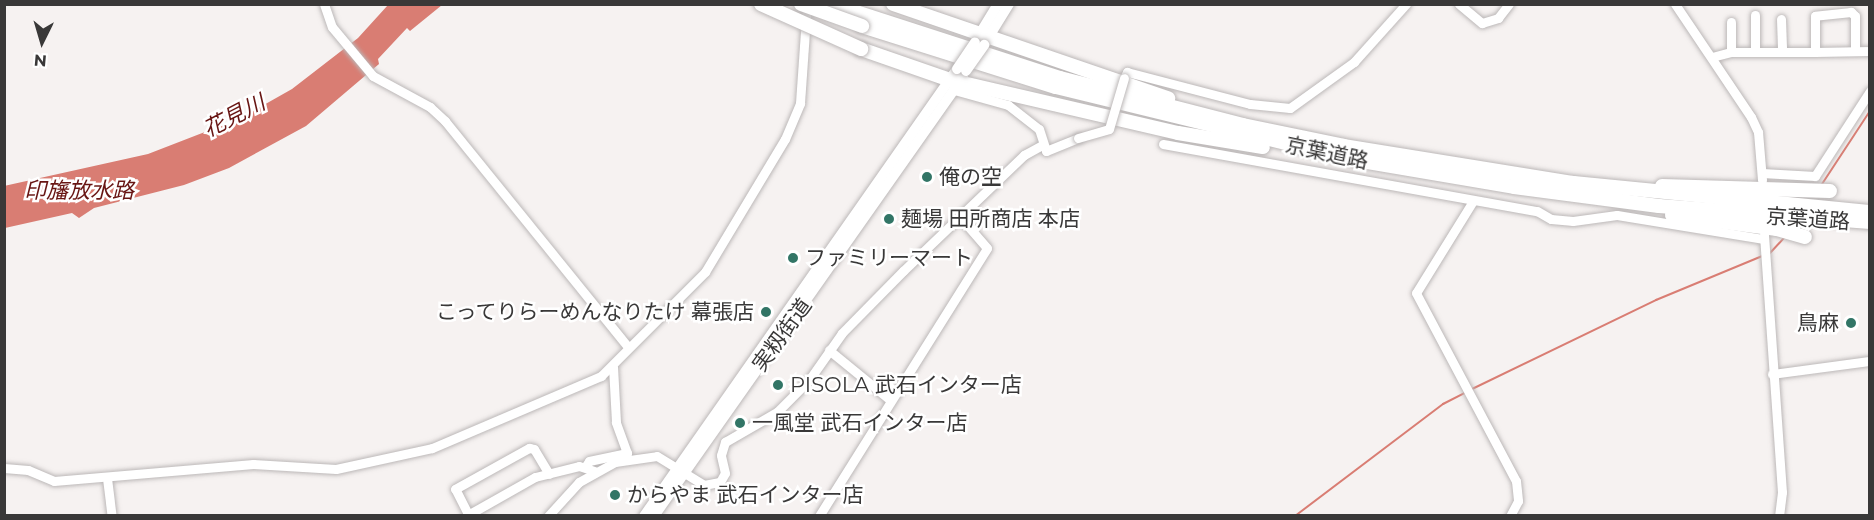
<!DOCTYPE html>
<meta charset="utf-8">
<style>
body{margin:0}
#map{position:relative;width:1874px;height:520px;overflow:hidden;background:#f6f2f1;font-family:Montserrat,"Noto Sans JP",sans-serif}
div>[style]{position:absolute}
[style*='--x']{left:calc(var(--x)*1px);top:calc(var(--y)*1px);width:calc(var(--w)*1px);rotate:calc(var(--a)*1deg)}
.water>*{inset:0;background:#d97d73}
.stream>*{height:2px;margin:-1px;padding:0 1px;transform-origin:1px;border-radius:1px;background:#d97d73}
.roads{filter:drop-shadow(0 0 2px #bcb8b8) drop-shadow(0 0 2px #bcb8b8)}
.minor>*{height:9px;margin:-4.5px;padding:0 4.5px;transform-origin:4.5px;border-radius:4.5px;background:#fff}
.major>*{height:10px;margin:-5px;padding:0 5px;transform-origin:5px;border-radius:5px;background:#fff}
.highway>*{height:14px;margin:-7px;padding:0 7px;transform-origin:7px;border-radius:7px;background:#fff}
.bridges{filter:drop-shadow(0 0 2px #bcb8b8) drop-shadow(0 0 2px #bcb8b8)}
.minor-bridge>*{height:9px;margin:-4.5px;padding:0 4.5px;transform-origin:4.5px;border-radius:4.5px;background:#fff}
.major-bridge>*{height:10px;margin:-5px;padding:0 5px;transform-origin:5px;border-radius:5px;background:#fff}
.highway-bridge>*{height:14px;margin:-7px;padding:0 7px;transform-origin:7px;border-radius:7px;background:#fff}
.dots>*{width:16px;height:16px;translate:-50% -50%;box-sizing:border-box;border:3px solid #fff;border-radius:50%}
span{translate:-50% -50%;white-space:nowrap;text-align:center;line-height:1.15;-webkit-text-stroke:5px #fff;paint-order:stroke}
.street-label{font-size:21px;color:#393838}
.poi-label{font-size:21px;color:#393838}
.left{translate:0 -50%;text-align:left}
.right{translate:-100% -50%;text-align:right}
.water-label{font-size:22px;color:#681513;font-style:italic}
.frame{position:absolute;inset:0;border:6px solid #393838;pointer-events:none}
.north{position:absolute;left:12px;top:12px;width:60px;height:60px;-webkit-text-stroke:4px #fff;paint-order:stroke;rotate:185deg;font-size:16px;font-weight:700;line-height:24px;text-align:center;color:#393838}
.north::after{content:'';display:block;margin:auto;width:21px;height:27px;background:#393838;clip-path:polygon(50% 0,100% 100%,50% 72%,0 100%)}
</style>
<div id="map">
<div class="water">
<i style="clip-path:polygon(388px 5px,442px 5px,410px 31px,407px 28px,378px 59px,379px 64px,306px 126px,229px 168px,184px 185px,94px 208px,79px 218px,72px 213px,5px 228px,4px 186px,148px 154px,241px 118px,292px 89px,358px 38px)"></i>
</div>
<div class="stream">
<i style="--x:1822;--y:184;--w:87;--a:-56.7"></i>
<i style="--x:1770;--y:253;--w:21;--a:-47"></i>
<i style="--x:1470;--y:390;--w:207;--a:-25.8"></i>
<i style="--x:1656;--y:300;--w:115;--a:-22.5"></i>
<i style="--x:1295;--y:516;--w:186;--a:-37.1"></i>
<i style="--x:1443;--y:404;--w:25;--a:-27"></i>
</div>
<div class="roads">
<div class="minor">
<i style="--x:324;--y:4;--w:24;--a:71"></i>
<i style="--x:332;--y:27;--w:64;--a:50.1"></i>
<i style="--x:373;--y:76;--w:65;--a:28.5"></i>
<i style="--x:430;--y:107;--w:21;--a:43"></i>
<i style="--x:445;--y:121;--w:291;--a:51"></i>
<i style="--x:1459;--y:4;--w:30;--a:40"></i>
<i style="--x:1482;--y:23;--w:17;--a:-17"></i>
<i style="--x:1498;--y:18;--w:18;--a:-52"></i>
<i style="--x:1675;--y:4;--w:136;--a:56.1"></i>
<i style="--x:1751;--y:117;--w:17;--a:65"></i>
<i style="--x:1758;--y:132;--w:48;--a:85.2"></i>
<i style="--x:1781;--y:19;--w:33;--a:88"></i>
<i style="--x:1731;--y:22;--w:30;--a:90"></i>
<i style="--x:1855;--y:51;--w:35;--a:-90"></i>
<i style="--x:1855;--y:16;--w:6;--a:-135"></i>
<i style="--x:1851;--y:12;--w:36;--a:174"></i>
<i style="--x:1815;--y:16;--w:36;--a:90"></i>
<i style="--x:1815;--y:52;--w:55;--a:-1"></i>
<i style="--x:1755;--y:52;--w:37;--a:-90"></i>
<i style="--x:1712;--y:57;--w:20;--a:-15"></i>
<i style="--x:1731;--y:52;--w:84;--a:0"></i>
<i style="--x:1124;--y:78;--w:7;--a:-63"></i>
<i style="--x:1127;--y:72;--w:127;--a:14.6"></i>
<i style="--x:1250;--y:104;--w:40;--a:5.7"></i>
<i style="--x:1290;--y:108;--w:79;--a:-35.7"></i>
<i style="--x:1354;--y:62;--w:78;--a:-48.1"></i>
<i style="--x:954;--y:90;--w:56;--a:15.5"></i>
<i style="--x:1008;--y:105;--w:39;--a:38"></i>
<i style="--x:1039;--y:129;--w:23;--a:72"></i>
<i style="--x:1046;--y:151;--w:35;--a:-22"></i>
<i style="--x:1163;--y:144;--w:380;--a:10.2"></i>
<i style="--x:1537;--y:211;--w:16;--a:30"></i>
<i style="--x:1551;--y:219;--w:22;--a:5"></i>
<i style="--x:1573;--y:221;--w:44;--a:-7.8"></i>
<i style="--x:1617;--y:215;--w:149;--a:9.3"></i>
<i style="--x:1762;--y:173;--w:53;--a:3.2"></i>
<i style="--x:1815;--y:176;--w:101;--a:-57.1"></i>
<i style="--x:1473;--y:201;--w:108;--a:121.8"></i>
<i style="--x:1416;--y:293;--w:213;--a:62"></i>
<i style="--x:1516;--y:481;--w:20;--a:84"></i>
<i style="--x:1518;--y:501;--w:17;--a:118"></i>
<i style="--x:1764;--y:235;--w:258;--a:86"></i>
<i style="--x:1782;--y:492;--w:24;--a:97"></i>
<i style="--x:829;--y:350;--w:79;--a:39.3"></i>
<i style="--x:1772;--y:374;--w:99;--a:-7.6"></i>
<i style="--x:585;--y:467;--w:7;--a:-56"></i>
<i style="--x:589;--y:461;--w:39;--a:-12"></i>
<i style="--x:627;--y:453;--w:33;--a:-110"></i>
<i style="--x:616;--y:422;--w:55;--a:-93.1"></i>
<i style="--x:4;--y:468;--w:24;--a:5"></i>
<i style="--x:28;--y:470;--w:28;--a:23"></i>
<i style="--x:54;--y:481;--w:200;--a:-4.9"></i>
<i style="--x:253;--y:464;--w:83;--a:3.4"></i>
<i style="--x:336;--y:469;--w:98;--a:-12.3"></i>
<i style="--x:432;--y:448;--w:184;--a:-23.1"></i>
<i style="--x:601;--y:376;--w:147;--a:-45"></i>
<i style="--x:705;--y:272;--w:155;--a:-59"></i>
<i style="--x:785;--y:139;--w:39;--a:-67"></i>
<i style="--x:800;--y:103;--w:99;--a:-86"></i>
<i style="--x:107;--y:478;--w:38;--a:83"></i>
<i style="--x:468;--y:514;--w:28;--a:-117"></i>
<i style="--x:455;--y:489;--w:85;--a:-29"></i>
<i style="--x:529;--y:448;--w:5;--a:11"></i>
<i style="--x:534;--y:449;--w:29;--a:59"></i>
<i style="--x:466;--y:516;--w:79;--a:-29.5"></i>
<i style="--x:535;--y:477;--w:45;--a:-14"></i>
<i style="--x:579;--y:466;--w:16;--a:18"></i>
<i style="--x:548;--y:516;--w:46;--a:-47.6"></i>
<i style="--x:579;--y:482;--w:41;--a:-29.1"></i>
<i style="--x:615;--y:462;--w:42;--a:-8.1"></i>
<i style="--x:657;--y:456;--w:55;--a:31.7"></i>
<i style="--x:704;--y:485;--w:16;--a:-11"></i>
<i style="--x:720;--y:482;--w:10;--a:-61"></i>
<i style="--x:725;--y:473;--w:18;--a:-103"></i>
<i style="--x:721;--y:455;--w:14;--a:-73"></i>
<i style="--x:725;--y:442;--w:60;--a:-30"></i>
<i style="--x:777;--y:412;--w:45;--a:-45"></i>
<i style="--x:809;--y:380;--w:57;--a:-54.9"></i>
<i style="--x:842;--y:333;--w:87;--a:-45.5"></i>
<i style="--x:903;--y:271;--w:168;--a:-43.8"></i>
<i style="--x:1024;--y:155;--w:21;--a:-29"></i>
<i style="--x:819;--y:516;--w:316;--a:-57.9"></i>
<i style="--x:987;--y:248;--w:40;--a:-131"></i>
</div>
<div class="major">
<i style="--x:976;--y:40;--w:42;--a:-58.6"></i>
<i style="--x:985;--y:43;--w:46;--a:-58.4"></i>
<i style="--x:644;--y:516;--w:546;--a:-55"></i>
<i style="--x:654;--y:516;--w:537;--a:-54.86"></i>
</div>
<div class="highway">
<i style="--x:831;--y:4;--w:241;--a:17.9"></i>
<i style="--x:1060;--y:78;--w:189;--a:14.4"></i>
<i style="--x:1243;--y:125;--w:103;--a:11.7"></i>
<i style="--x:1344;--y:146;--w:232;--a:9.2"></i>
<i style="--x:1573;--y:183;--w:298;--a:5.6"></i>
<i style="--x:893;--y:4;--w:291;--a:18.9"></i>
<i style="--x:862;--y:26;--w:203;--a:17.5"></i>
<i style="--x:1056;--y:87;--w:309;--a:13.7"></i>
<i style="--x:1356;--y:160;--w:160;--a:9.7"></i>
<i style="--x:1514;--y:187;--w:146;--a:7.5"></i>
<i style="--x:1659;--y:206;--w:212;--a:4.3"></i>
<i style="--x:861;--y:49;--w:94;--a:19.2"></i>
<i style="--x:950;--y:80;--w:234;--a:13.1"></i>
<i style="--x:1178;--y:133;--w:86;--a:9.4"></i>
<i style="--x:1662;--y:186;--w:168;--a:1.7"></i>
<i style="--x:1672;--y:215;--w:106;--a:7.6"></i>
<i style="--x:1777;--y:229;--w:29;--a:16"></i>
</div>
</div>
<div class="bridges">
<div class="minor-bridge">
<i style="--x:1078;--y:138;--w:32;--a:-16"></i>
<i style="--x:1109;--y:129;--w:53;--a:-73.6"></i>
</div>
<div class="major-bridge">
<i style="--x:957;--y:69;--w:32;--a:-56"></i>
<i style="--x:966;--y:71;--w:32;--a:-55"></i>
</div>
<div class="highway-bridge">
<i style="--x:761;--y:4;--w:110;--a:24.2"></i>
<i style="--x:801;--y:4;--w:65;--a:19.8"></i>
</div>
</div>
<div class="dots">
<i style="left:927px;top:177px;background:#327566"></i>
<i style="left:889px;top:219px;background:#327566"></i>
<i style="left:793px;top:258px;background:#327566"></i>
<i style="left:766px;top:312px;background:#327566"></i>
<i style="left:1851px;top:323px;background:#327566"></i>
<i style="left:778px;top:385px;background:#327566"></i>
<i style="left:740px;top:423px;background:#327566"></i>
<i style="left:615px;top:495px;background:#327566"></i>
</div>
<div class="street-label">
<span style="left:1327px;top:153px;rotate:12deg">京葉道路</span>
<span style="left:1808px;top:219px;rotate:4deg">京葉道路</span>
<span style="left:782px;top:335px;rotate:-54deg">実籾街道</span>
</div>
<div class="poi-label">
<span class="left" style="left:939px;top:177px">俺の空</span>
<span class="left" style="left:901px;top:219px">麺場 田所商店 本店</span>
<span class="left" style="left:805px;top:258px">ファミリーマート</span>
<span class="right" style="left:754px;top:312px">こってりらーめんなりたけ 幕張店</span>
<span class="right" style="left:1839px;top:323px">鳥麻</span>
<span class="left" style="left:790px;top:385px">PISOLA 武石インター店</span>
<span class="left" style="left:752px;top:423px">一風堂 武石インター店</span>
<span class="left" style="left:627px;top:495px">からやま 武石インター店</span>
</div>
<div class="water-label">
<span style="left:234px;top:116px;rotate:-27deg">花見川</span>
<span style="left:79px;top:191px">印旛放水路</span>
</div>
<div class="frame"></div>
<div class="north">N</div>
</div>
